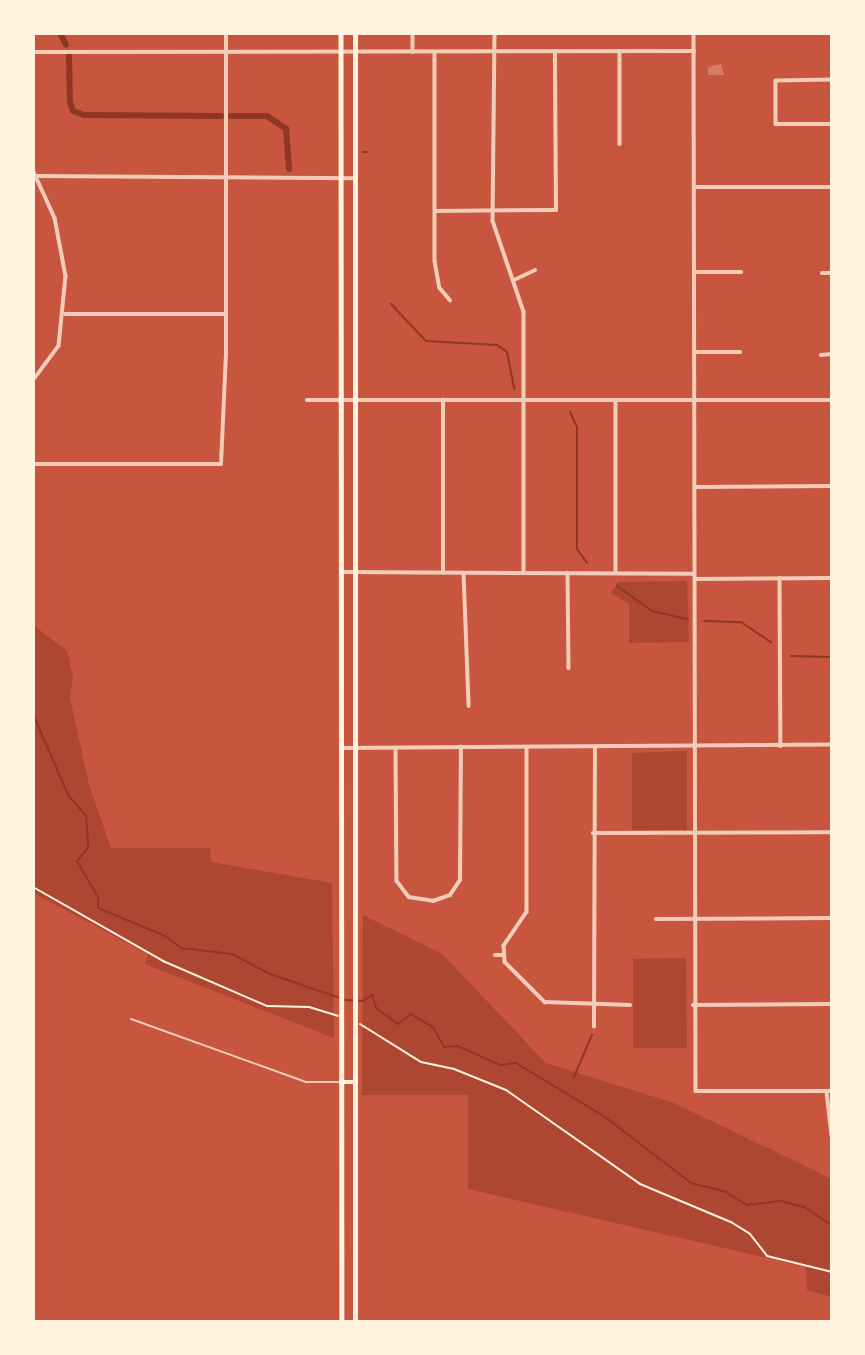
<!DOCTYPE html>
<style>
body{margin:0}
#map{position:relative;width:865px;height:1355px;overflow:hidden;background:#c8553d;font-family:Ubuntu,sans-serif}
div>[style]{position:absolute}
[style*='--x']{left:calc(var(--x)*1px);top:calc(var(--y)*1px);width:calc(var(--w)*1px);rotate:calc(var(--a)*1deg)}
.green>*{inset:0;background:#ae4732}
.stream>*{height:2px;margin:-1px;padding:0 1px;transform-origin:1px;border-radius:1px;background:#8f3625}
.canal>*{height:6px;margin:-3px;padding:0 3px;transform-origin:3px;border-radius:3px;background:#8f3625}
.building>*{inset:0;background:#d67c66}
.path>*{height:2px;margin:-1px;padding:0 1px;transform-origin:1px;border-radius:1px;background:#fff3e0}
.service>*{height:2px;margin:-1px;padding:0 1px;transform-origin:1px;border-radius:1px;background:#f1ccb7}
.minor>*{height:3.5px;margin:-1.75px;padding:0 1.75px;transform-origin:1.75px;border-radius:1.75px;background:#f1ccb7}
.secondary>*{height:4.5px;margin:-2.25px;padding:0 2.25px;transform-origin:2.25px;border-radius:2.25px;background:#fff3e0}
span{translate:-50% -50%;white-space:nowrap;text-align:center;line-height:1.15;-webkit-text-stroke:6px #fff3e0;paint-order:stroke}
.frame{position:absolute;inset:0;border:35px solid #fff3e0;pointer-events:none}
</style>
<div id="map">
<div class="green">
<i style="clip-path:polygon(687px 581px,689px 642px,629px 643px,629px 604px,611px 593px,618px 582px)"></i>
<i style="clip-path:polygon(33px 625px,67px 651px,73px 676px,70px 698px,89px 785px,111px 848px,210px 848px,211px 862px,332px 883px,334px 1038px,145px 964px,148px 954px,33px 893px)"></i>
<i style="clip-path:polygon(687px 751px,687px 830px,632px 830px,632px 753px)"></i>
<i style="clip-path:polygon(363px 915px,442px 954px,546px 1063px,674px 1103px,832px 1179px,832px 1297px,807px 1290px,806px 1267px,468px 1189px,468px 1095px,362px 1095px)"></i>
<i style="clip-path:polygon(686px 958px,687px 1048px,633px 1048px,633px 959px)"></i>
</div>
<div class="stream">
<i style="--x:363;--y:152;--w:4;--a:0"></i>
<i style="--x:391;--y:304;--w:51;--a:46.6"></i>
<i style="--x:426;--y:341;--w:71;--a:3.2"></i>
<i style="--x:497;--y:345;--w:12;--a:35"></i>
<i style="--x:507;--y:352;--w:38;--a:79"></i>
<i style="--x:570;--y:412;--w:17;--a:65"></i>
<i style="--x:577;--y:427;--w:122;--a:90"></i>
<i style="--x:577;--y:549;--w:17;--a:54"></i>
<i style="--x:617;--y:586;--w:43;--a:35.5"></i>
<i style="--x:652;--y:611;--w:37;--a:13"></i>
<i style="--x:704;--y:621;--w:37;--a:2"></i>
<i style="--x:741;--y:622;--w:36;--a:34"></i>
<i style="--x:791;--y:656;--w:41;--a:1.4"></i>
<i style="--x:33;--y:714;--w:88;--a:66.6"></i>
<i style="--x:68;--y:795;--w:28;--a:49"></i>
<i style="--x:86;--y:816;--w:32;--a:86"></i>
<i style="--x:88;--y:848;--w:17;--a:130"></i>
<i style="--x:77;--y:861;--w:42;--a:59.7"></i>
<i style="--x:98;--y:897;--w:11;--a:90"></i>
<i style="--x:98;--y:908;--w:73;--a:22.7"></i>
<i style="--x:165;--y:936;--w:20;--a:37"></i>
<i style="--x:181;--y:948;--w:51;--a:6.7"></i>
<i style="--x:232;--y:954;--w:43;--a:27.8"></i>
<i style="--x:270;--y:974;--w:80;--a:18.9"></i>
<i style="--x:346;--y:1000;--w:17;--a:3"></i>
<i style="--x:363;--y:1001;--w:11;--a:-34"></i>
<i style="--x:372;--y:995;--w:14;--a:73"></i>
<i style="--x:376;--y:1008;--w:27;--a:36"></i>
<i style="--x:398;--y:1024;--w:16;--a:-38"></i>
<i style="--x:411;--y:1014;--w:26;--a:31"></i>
<i style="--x:433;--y:1027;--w:23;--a:61"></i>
<i style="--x:444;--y:1047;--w:13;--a:-4"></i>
<i style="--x:457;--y:1046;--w:48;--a:23.4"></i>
<i style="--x:501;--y:1065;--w:15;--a:-8"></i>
<i style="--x:516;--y:1063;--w:104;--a:31.2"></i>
<i style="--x:605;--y:1117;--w:108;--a:37.5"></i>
<i style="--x:691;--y:1183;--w:36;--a:14"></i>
<i style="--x:726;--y:1192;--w:25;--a:32"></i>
<i style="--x:747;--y:1205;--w:34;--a:-7"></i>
<i style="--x:781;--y:1201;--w:24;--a:15"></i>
<i style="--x:804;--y:1207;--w:33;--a:33"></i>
<i style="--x:574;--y:1077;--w:46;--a:-66.8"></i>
</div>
<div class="canal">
<i style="--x:60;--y:33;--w:13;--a:63"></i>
<i style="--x:69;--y:56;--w:46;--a:88.8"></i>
<i style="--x:70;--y:102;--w:9;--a:72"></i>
<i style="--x:73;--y:111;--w:12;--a:20"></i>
<i style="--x:84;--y:115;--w:137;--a:0.4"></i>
<i style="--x:231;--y:116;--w:36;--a:0"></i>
<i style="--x:267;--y:116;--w:23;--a:34"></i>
<i style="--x:286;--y:129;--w:40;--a:85.7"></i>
</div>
<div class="building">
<i style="clip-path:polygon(721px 64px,724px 75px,708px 75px,708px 67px)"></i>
</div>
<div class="path">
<i style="--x:33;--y:887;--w:150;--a:29.6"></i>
<i style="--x:163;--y:961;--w:113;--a:23.4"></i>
<i style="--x:267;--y:1006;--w:42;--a:1.4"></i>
<i style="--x:309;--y:1007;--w:30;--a:17"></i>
<i style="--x:360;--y:1024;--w:72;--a:31.9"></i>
<i style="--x:421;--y:1062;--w:34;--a:12"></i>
<i style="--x:454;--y:1069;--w:56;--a:22"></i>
<i style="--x:506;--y:1090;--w:164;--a:35"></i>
<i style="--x:640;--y:1184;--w:99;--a:22.7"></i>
<i style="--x:731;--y:1222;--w:22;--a:32"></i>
<i style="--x:750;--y:1234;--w:28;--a:52"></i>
<i style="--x:767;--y:1256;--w:67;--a:13.8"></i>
</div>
<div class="service">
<i style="--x:131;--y:1019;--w:186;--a:19.8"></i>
<i style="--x:306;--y:1082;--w:34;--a:0"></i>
</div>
<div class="minor">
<i style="--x:413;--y:33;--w:19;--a:90"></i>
<i style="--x:495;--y:33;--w:188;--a:90.6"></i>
<i style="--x:493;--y:221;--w:96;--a:71.2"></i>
<i style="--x:524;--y:312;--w:261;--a:90"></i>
<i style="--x:694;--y:33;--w:1058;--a:89.89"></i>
<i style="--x:696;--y:1091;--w:136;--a:0"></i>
<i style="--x:33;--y:52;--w:661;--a:-0.09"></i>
<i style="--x:435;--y:53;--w:208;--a:90"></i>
<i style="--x:435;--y:261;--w:27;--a:80"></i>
<i style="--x:440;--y:288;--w:16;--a:50"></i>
<i style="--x:620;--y:53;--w:91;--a:90"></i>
<i style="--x:832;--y:80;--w:56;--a:179"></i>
<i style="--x:776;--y:81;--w:43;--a:90"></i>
<i style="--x:776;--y:124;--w:56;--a:0"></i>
<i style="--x:33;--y:170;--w:53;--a:65.4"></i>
<i style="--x:55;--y:218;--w:59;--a:79.3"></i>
<i style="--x:66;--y:276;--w:70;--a:95.7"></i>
<i style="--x:59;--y:346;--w:44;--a:126.6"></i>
<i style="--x:37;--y:176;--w:318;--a:0.4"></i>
<i style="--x:695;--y:187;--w:137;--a:0"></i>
<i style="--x:435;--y:211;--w:121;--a:-0.5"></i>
<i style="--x:556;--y:210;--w:157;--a:-90.4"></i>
<i style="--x:695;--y:272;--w:46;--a:0"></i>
<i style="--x:822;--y:273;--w:10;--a:0"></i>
<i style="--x:514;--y:280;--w:23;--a:-25"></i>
<i style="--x:65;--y:314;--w:161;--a:0"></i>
<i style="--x:695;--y:352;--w:45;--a:0"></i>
<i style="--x:821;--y:355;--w:11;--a:-5"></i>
<i style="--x:307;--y:400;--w:525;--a:0"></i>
<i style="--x:616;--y:400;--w:173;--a:90"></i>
<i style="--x:33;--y:464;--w:188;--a:0"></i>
<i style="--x:221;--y:464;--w:110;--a:-87.4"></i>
<i style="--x:226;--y:354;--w:321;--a:-90"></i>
<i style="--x:695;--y:487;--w:137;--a:-0.4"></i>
<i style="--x:341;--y:572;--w:353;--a:0.3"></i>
<i style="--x:443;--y:573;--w:173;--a:-90"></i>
<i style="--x:464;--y:573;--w:133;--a:87.8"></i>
<i style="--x:568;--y:573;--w:95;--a:89.4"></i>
<i style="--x:780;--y:578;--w:168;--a:89.7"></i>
<i style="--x:695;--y:579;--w:137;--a:-0.4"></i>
<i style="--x:341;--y:748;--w:491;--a:-0.4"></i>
<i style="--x:396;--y:748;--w:133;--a:89.6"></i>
<i style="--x:397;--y:881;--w:20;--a:53"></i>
<i style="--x:409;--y:897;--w:24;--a:9"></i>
<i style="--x:433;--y:901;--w:18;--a:-19"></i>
<i style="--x:450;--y:895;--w:18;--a:-56"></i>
<i style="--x:460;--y:880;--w:133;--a:-89.6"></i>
<i style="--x:527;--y:748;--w:164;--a:90"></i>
<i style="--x:527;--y:912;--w:41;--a:124.1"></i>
<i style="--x:504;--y:946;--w:16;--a:86"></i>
<i style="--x:505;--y:962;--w:57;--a:45"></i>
<i style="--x:545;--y:1002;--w:85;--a:2"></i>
<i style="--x:593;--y:833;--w:239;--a:-0.2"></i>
<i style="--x:656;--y:919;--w:176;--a:-0.3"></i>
<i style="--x:495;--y:955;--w:8;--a:0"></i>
<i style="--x:693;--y:1005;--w:139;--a:-0.4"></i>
<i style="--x:594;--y:1027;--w:280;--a:-89.8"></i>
<i style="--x:827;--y:1092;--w:44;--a:83.5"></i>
</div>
<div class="secondary">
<i style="--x:341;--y:33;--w:1289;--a:89.96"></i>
<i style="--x:341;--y:1082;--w:14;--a:0"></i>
<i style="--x:355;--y:1322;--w:1289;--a:-90"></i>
</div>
<div class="frame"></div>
</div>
